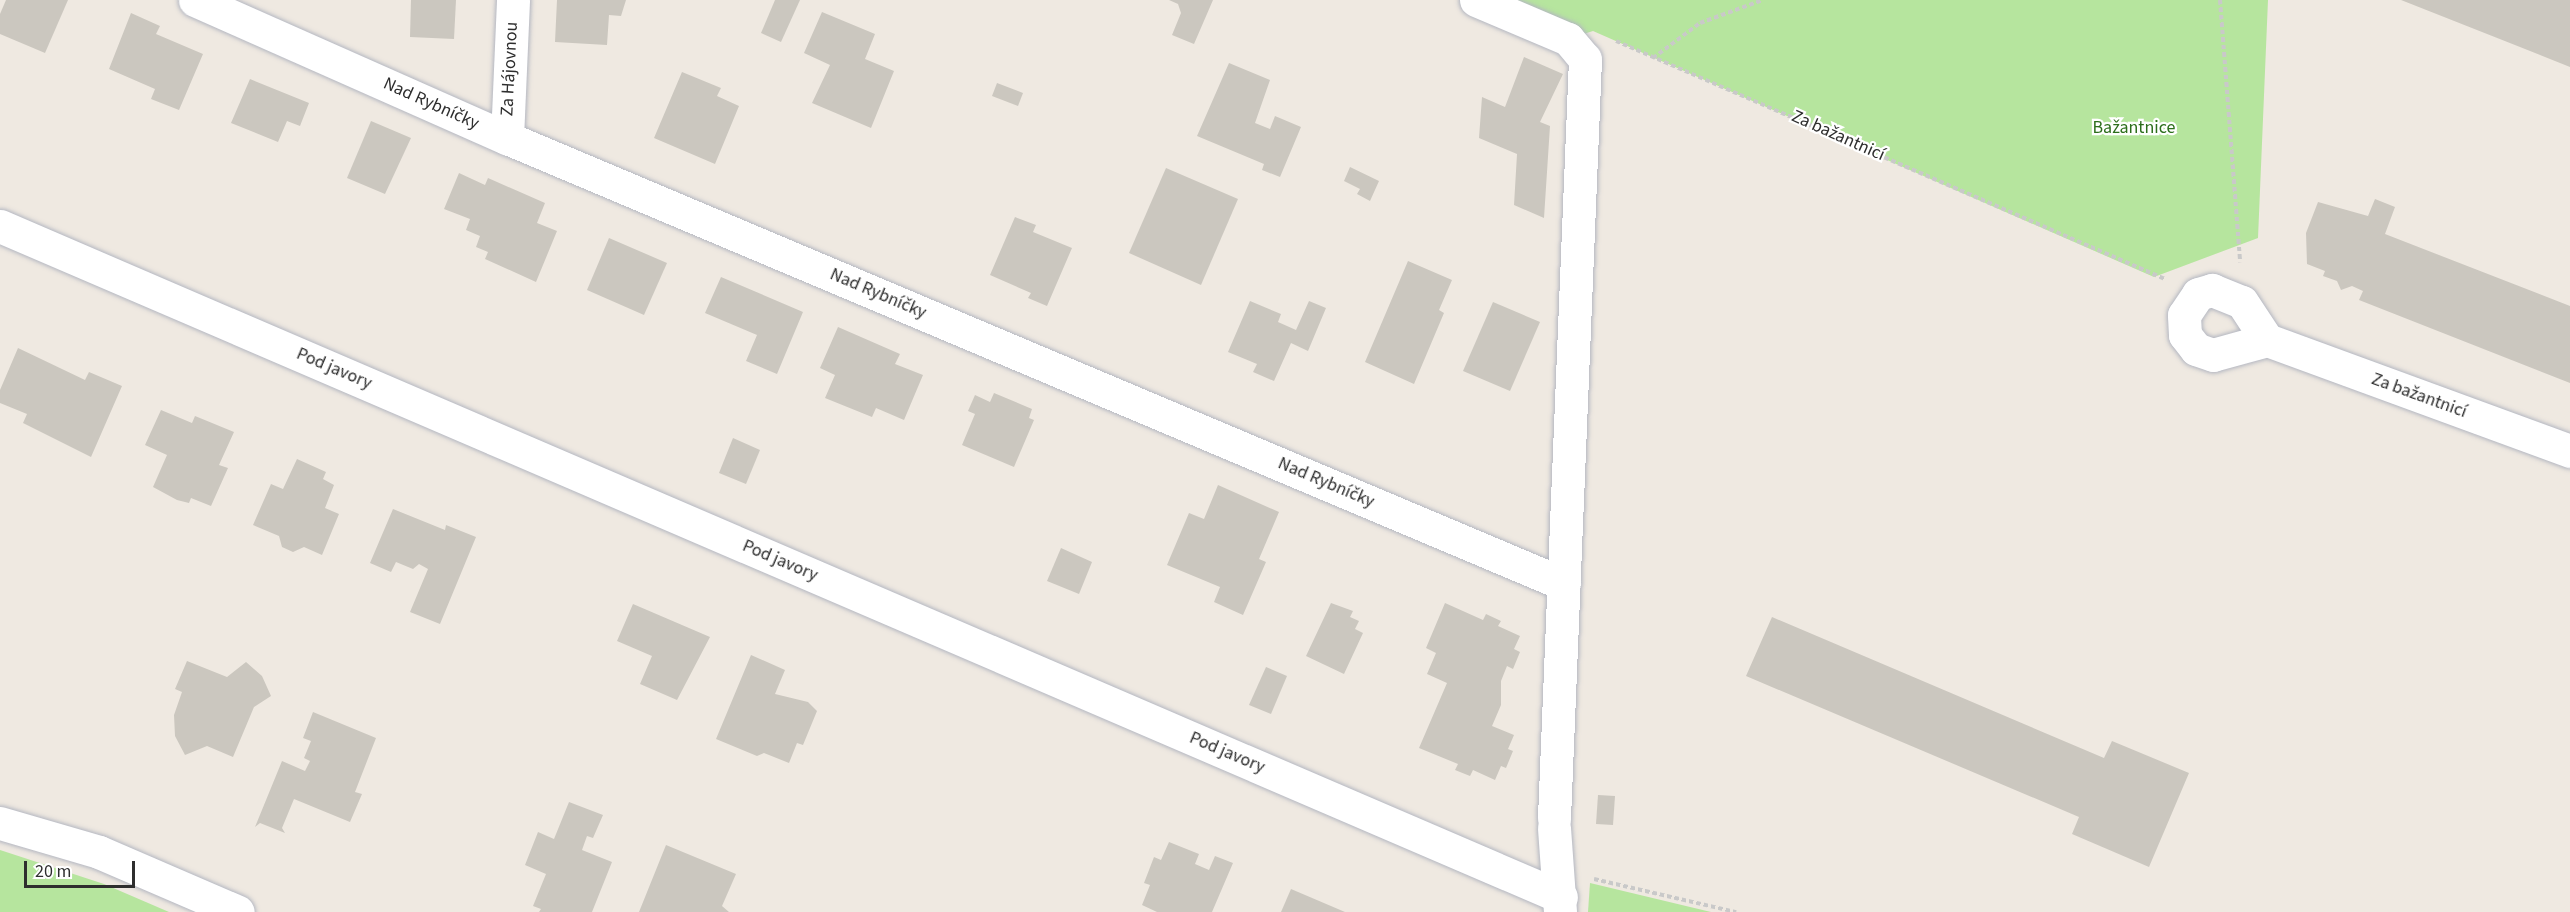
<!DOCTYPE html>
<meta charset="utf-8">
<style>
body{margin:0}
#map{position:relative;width:2570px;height:912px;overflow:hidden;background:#efe9e1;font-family:"Source Sans 3",sans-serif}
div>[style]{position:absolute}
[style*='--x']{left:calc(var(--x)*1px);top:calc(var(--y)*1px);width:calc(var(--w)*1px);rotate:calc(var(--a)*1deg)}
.green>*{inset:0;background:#b6e59e}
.building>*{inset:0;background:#cbc7bf}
.path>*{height:4px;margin-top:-2px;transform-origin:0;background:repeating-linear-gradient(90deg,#c9c9c9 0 4.5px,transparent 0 7.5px)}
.roads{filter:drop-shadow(0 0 2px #b4b7c1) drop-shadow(0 0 2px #b4b7c1)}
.minor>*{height:33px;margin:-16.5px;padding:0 16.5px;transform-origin:16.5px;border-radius:16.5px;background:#fff}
span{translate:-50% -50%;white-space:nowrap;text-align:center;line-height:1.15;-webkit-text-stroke:4.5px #fff;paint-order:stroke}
.street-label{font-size:18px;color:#2e2e2e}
.park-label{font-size:18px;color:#2c6e1b}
.scale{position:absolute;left:24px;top:861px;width:111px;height:27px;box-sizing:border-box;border:3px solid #2e2e2e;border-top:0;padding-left:8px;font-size:18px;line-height:21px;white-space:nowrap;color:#2e2e2e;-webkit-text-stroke:4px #fff;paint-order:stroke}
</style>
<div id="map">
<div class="green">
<i style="clip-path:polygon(1476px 0,2268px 0,2258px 238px,2154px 277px,1593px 31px,1568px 39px)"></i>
<i style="clip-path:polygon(0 850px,104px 884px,169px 912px,0 912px)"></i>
<i style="clip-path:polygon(1590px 883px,1711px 912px,1588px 912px)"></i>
</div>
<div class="building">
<i style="clip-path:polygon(6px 0,68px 0,45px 53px,0 34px,0 14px)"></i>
<i style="clip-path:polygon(411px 0,456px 0,454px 39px,410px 37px)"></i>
<i style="clip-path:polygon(557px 0,626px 0,621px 16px,609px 15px,607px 45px,555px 42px)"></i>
<i style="clip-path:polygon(775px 0,800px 0,781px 42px,761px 33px)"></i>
<i style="clip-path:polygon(1169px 0,1213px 0,1194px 44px,1172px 35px,1181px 13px,1178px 4px)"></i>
<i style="clip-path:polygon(2401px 0,2570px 0,2570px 67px,2520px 47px)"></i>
<i style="clip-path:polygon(822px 12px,875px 34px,865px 59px,894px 71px,871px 128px,812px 103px,830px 65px,804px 53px)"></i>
<i style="clip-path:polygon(131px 13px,160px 26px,156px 34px,203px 54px,179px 110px,151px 99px,155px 89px,109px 69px)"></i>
<i style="clip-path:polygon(1524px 57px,1563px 74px,1540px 122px,1550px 126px,1544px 218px,1514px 205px,1517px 154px,1479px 138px,1482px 97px,1505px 107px)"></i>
<i style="clip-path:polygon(1229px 63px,1270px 80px,1255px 123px,1270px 129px,1275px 116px,1301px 127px,1280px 177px,1262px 170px,1264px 164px,1197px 136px)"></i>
<i style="clip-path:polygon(682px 72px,721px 88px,717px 96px,739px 106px,715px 164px,654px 138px)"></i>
<i style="clip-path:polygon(250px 79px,309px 103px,300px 126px,287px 121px,278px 142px,231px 123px)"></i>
<i style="clip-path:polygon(997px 83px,1023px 93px,1018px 106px,992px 96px)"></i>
<i style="clip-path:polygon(371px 121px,411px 138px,385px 194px,347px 178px)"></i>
<i style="clip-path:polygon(1350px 167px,1379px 181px,1370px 201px,1357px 194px,1360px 189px,1344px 181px)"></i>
<i style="clip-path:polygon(1166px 168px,1238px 199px,1201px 285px,1129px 253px)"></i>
<i style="clip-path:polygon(459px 173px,485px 185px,488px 178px,545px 203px,537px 223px,557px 231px,536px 282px,485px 259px,488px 252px,476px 247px,480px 236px,466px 230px,470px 219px,444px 209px)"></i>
<i style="clip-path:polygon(2375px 199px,2395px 207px,2385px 234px,2570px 306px,2570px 383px,2359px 300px,2363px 291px,2352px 286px,2341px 290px,2337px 281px,2323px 276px,2325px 271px,2307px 264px,2306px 233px,2318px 202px,2368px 216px)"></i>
<i style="clip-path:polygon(1015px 217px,1036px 225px,1033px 232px,1072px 248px,1047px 306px,1028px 298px,1031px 293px,990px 275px)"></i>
<i style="clip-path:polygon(609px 238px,667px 263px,644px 315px,587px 290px)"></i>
<i style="clip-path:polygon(1408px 261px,1452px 280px,1439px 310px,1444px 313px,1414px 384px,1365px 362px)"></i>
<i style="clip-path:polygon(721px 277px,803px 312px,777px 374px,746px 361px,757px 335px,705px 313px)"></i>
<i style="clip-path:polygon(1250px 301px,1281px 314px,1278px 322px,1296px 330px,1309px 301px,1326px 308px,1308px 351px,1291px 343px,1274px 381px,1253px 372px,1257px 364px,1228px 352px)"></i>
<i style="clip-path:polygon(1493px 302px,1540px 322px,1510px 391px,1463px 371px)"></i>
<i style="clip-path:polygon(838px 327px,900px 354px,895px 364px,923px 375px,904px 420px,876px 408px,872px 417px,825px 398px,835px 375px,820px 368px)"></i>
<i style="clip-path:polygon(18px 348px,85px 380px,89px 372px,122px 386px,91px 457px,23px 423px,27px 414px,0 403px,0 390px)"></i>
<i style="clip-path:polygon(994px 393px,1032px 409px,1029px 418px,1034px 420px,1014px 467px,962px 445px,975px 414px,968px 411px,975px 395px,990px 402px)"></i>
<i style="clip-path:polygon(161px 410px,192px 423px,195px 416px,234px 432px,219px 465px,228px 468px,211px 506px,191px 498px,189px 503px,177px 500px,153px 487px,167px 455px,145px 445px)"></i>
<i style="clip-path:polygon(733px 438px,760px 450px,746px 484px,719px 473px)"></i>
<i style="clip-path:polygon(297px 459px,326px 472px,323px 479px,334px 485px,325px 508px,339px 514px,322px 555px,304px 547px,293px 552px,282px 547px,279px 536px,253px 525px,271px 484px,283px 489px)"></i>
<i style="clip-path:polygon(1218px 485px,1279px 512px,1259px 559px,1266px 562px,1243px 615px,1214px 602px,1220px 587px,1167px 565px,1189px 513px,1204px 519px)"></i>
<i style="clip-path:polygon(393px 509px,445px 530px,446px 525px,476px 537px,440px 624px,410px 612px,428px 569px,419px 564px,413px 569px,396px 562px,391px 572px,370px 563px)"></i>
<i style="clip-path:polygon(1061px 548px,1092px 562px,1079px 594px,1047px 581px)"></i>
<i style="clip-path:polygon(1331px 603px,1353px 611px,1350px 617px,1359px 621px,1355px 629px,1363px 633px,1344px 674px,1306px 656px)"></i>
<i style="clip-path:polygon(1445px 603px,1483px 620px,1486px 614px,1501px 621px,1498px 626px,1520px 636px,1514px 649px,1520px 652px,1513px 669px,1507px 666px,1501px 681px,1501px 705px,1492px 726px,1514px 735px,1508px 749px,1513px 751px,1506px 768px,1501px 766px,1495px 780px,1473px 770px,1470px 776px,1455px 770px,1458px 764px,1419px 748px,1447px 683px,1427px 674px,1436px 653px,1426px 648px)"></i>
<i style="clip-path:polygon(633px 604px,710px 637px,677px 700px,640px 684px,652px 656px,617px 641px)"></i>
<i style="clip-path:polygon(1772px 617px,2104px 758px,2112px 741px,2189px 773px,2149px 867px,2072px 834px,2079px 817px,1746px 676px)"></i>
<i style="clip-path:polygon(751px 655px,785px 670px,775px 694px,808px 702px,817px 711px,803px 745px,797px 743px,789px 763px,764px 753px,757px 756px,716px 739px)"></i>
<i style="clip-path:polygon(187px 661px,227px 677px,246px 662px,262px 676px,271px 696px,254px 707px,233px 757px,207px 746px,185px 755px,175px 736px,174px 715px,182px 692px,175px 689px)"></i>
<i style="clip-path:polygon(1266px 667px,1287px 676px,1271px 714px,1249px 705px)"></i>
<i style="clip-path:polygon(313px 712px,376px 738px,355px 792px,362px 794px,350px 822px,294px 799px,282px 828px,285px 833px,260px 823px,255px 827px,282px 761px,305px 771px,310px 761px,304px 758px,311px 741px,303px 738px)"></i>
<i style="clip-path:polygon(1598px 795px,1615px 796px,1613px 825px,1596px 824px)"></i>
<i style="clip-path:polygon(569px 802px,603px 815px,593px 838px,587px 836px,582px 850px,612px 862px,592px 912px,539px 912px,541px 909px,533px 906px,546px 874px,525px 865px,538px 832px,554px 839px)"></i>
<i style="clip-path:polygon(1169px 842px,1199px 854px,1195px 864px,1209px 870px,1215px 856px,1233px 863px,1212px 912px,1157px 912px,1142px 905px,1150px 885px,1144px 883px,1154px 857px,1161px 860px)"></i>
<i style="clip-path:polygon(666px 845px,736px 874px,722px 906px,729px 912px,639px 912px)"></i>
<i style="clip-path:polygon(1291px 889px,1345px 912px,1281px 912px)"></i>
</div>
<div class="path">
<i style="--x:2220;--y:0;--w:263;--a:85.6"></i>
<i style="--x:1616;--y:41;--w:598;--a:23.44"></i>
<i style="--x:1653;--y:58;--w:59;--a:-36.7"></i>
<i style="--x:1700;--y:23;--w:67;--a:-20.1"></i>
<i style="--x:1594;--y:879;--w:146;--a:13.1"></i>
</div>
<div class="roads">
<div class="minor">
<i style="--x:195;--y:0;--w:341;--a:23.9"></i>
<i style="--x:507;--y:138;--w:1147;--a:22.88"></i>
<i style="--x:1476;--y:0;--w:100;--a:23"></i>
<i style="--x:1568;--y:39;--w:26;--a:50"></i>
<i style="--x:1585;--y:59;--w:760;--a:92.34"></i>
<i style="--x:507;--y:138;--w:138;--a:-87.5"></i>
<i style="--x:0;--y:226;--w:1699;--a:23.26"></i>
<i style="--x:2267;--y:340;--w:56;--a:164.5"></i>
<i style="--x:2213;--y:355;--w:18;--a:-161"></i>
<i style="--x:2196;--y:349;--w:18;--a:-128"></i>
<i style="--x:2185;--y:335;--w:20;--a:-93"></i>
<i style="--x:2184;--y:315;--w:25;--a:-56"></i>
<i style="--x:2198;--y:294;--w:15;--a:-16"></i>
<i style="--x:2212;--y:290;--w:32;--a:22"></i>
<i style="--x:2242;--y:302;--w:45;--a:56.7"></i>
<i style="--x:2267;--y:340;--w:323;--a:20.1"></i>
<i style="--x:0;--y:823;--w:103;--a:16.3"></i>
<i style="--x:99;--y:852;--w:151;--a:23.3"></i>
<i style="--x:1554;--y:828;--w:84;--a:85.9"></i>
</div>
</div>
<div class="street-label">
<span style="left:510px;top:69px;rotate:-87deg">Za Hájovnou</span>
<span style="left:431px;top:104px;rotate:24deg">Nad Rybníčky</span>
<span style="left:1838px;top:136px;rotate:24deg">Za bažantnicí</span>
<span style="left:878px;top:294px;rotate:23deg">Nad Rybníčky</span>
<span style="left:334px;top:369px;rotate:23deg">Pod javory</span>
<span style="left:2419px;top:396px;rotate:20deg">Za bažantnicí</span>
<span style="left:1326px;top:483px;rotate:23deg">Nad Rybníčky</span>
<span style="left:780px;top:561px;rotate:23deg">Pod javory</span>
<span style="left:1227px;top:753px;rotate:23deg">Pod javory</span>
</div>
<div class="park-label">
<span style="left:2134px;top:128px">Bažantnice</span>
</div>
<div class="scale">20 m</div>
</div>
